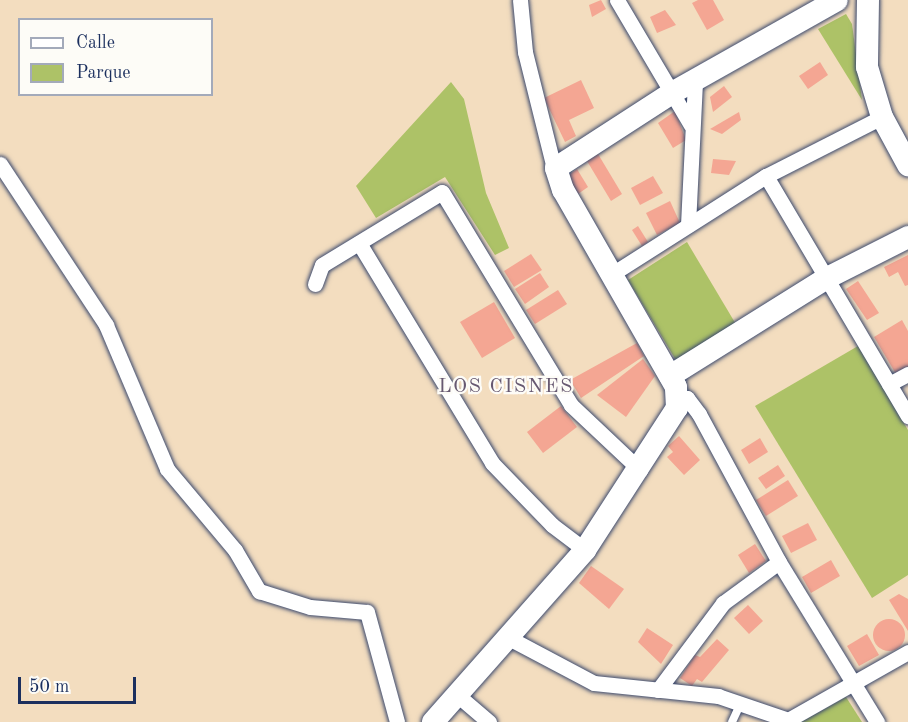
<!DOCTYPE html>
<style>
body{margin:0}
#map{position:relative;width:908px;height:722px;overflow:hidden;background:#f3ddbf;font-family:"Old Standard TT",serif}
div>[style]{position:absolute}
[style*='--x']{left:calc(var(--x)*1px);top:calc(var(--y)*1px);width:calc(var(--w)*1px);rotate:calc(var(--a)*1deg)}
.green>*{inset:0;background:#adc267}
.building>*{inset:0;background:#f4a693}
.round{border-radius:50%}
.roads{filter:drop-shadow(0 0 2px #3b496d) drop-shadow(0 0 2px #3b496d)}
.lane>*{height:8px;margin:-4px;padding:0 4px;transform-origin:4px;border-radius:4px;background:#fff}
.street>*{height:15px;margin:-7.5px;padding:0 7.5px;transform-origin:7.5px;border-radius:7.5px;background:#fff}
.secondary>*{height:22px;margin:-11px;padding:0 11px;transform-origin:11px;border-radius:11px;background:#fff}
span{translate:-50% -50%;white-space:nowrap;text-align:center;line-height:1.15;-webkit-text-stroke:4.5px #fdfcf7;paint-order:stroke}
.neighbourhood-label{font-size:20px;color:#675971;letter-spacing:1.5px}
.legend{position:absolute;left:18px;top:18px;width:195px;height:78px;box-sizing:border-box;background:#fdfcf7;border:2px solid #a3aaba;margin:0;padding:8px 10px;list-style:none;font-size:18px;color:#1b2f5e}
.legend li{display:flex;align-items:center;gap:12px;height:30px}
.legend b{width:30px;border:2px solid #a3aaba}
.scale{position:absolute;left:18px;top:677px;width:118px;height:27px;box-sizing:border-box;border:3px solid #1b2f5e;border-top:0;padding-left:8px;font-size:18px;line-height:21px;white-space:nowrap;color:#1b2f5e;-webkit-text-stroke:4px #fdfcf7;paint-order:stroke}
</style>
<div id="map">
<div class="green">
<i style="clip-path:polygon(846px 14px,852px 24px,862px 100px,818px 29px)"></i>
<i style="clip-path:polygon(451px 82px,464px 99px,486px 193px,509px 248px,495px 255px,445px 177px,376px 218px,356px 186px)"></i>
<i style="clip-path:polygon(687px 242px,737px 326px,677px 362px,628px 280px)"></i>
<i style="clip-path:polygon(858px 346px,908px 430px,908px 575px,872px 598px,755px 406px)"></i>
<i style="clip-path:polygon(846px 697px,862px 722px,801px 722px)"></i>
</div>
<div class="building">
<i style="clip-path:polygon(601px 0,606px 9px,592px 17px,589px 5px)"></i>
<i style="clip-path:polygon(698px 0,713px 0,724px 20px,707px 30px,692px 3px)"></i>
<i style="clip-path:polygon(665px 10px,676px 25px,657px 33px,650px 17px)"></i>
<i style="clip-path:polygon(820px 62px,828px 75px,808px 89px,799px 76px)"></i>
<i style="clip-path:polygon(581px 80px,594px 108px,569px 120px,576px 136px,565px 142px,544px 98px)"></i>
<i style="clip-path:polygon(724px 86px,732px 97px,713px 112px,710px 97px)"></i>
<i style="clip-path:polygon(675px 111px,686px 140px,673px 148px,658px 123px)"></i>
<i style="clip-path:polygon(739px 112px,741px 120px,722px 134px,710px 129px)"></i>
<i style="clip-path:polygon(598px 154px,622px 194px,611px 201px,587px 161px)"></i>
<i style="clip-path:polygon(713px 159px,736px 161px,729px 175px,711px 173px)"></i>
<i style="clip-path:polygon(577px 169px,588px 187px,578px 194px,567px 176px)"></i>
<i style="clip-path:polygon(653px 176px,663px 193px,640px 205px,631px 188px)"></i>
<i style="clip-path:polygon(670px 201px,680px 223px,657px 235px,646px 213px)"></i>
<i style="clip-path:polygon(638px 226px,648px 242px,642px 246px,632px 230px)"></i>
<i style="clip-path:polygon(531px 254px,542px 270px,514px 287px,504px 271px)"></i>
<i style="clip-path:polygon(908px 255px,908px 285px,905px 286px,898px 272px,889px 277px,884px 267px)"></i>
<i style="clip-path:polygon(540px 273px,549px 287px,525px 304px,515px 289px)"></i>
<i style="clip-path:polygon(858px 281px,879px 313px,867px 320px,846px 289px)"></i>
<i style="clip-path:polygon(558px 290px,567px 304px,535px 324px,526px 310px)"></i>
<i style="clip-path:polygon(494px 302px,515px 338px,482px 358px,460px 322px)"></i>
<i style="clip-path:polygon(902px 320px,908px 331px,908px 367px,896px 374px,874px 337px)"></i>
<i style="clip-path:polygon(637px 343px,644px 356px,581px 398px,570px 380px)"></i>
<i style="clip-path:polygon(643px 359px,655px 376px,626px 417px,597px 395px)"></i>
<i style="clip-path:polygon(561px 406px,577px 427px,543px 453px,527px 432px)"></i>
<i style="clip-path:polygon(679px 436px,700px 460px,684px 475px,667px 457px,673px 452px,668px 446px)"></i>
<i style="clip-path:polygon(760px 438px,768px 452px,749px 464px,741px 450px)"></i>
<i style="clip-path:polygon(778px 465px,785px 476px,766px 489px,758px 478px)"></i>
<i style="clip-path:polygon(788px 480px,798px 496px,766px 516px,756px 500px)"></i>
<i style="clip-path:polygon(808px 523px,817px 540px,791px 553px,782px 536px)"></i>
<i style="clip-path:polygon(755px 544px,766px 561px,749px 573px,738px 555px)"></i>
<i style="clip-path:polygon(831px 560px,840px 576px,811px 593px,802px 577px)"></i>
<i style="clip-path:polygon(591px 566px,624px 589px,609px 609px,579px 583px)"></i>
<i style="clip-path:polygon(899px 594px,908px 599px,908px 631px,889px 600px)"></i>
<i style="clip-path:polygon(748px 605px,763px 621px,749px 634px,734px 618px)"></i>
<i class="round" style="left:873px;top:619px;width:32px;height:32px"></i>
<i style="clip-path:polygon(647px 628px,673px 645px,661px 664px,638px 642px)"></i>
<i style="clip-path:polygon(867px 634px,879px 655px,859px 666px,847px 646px)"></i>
<i style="clip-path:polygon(717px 639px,729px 650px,702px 682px,697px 679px,692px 686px,680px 678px,695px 655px,700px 657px)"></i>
</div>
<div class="roads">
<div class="lane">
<i style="--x:732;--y:722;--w:21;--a:-65"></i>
</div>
<div class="street">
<i style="--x:520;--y:0;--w:52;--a:84.5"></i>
<i style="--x:525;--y:52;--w:124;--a:76"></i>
<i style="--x:617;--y:0;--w:145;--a:59.4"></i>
<i style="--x:0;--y:164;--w:193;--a:56.6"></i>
<i style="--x:106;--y:325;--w:156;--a:67"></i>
<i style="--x:167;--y:469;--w:106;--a:50"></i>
<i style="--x:235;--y:550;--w:48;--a:59.7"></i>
<i style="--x:259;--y:591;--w:53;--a:17.4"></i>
<i style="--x:310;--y:607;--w:57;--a:5"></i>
<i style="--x:367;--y:612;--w:114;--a:74.7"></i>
<i style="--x:766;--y:176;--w:279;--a:59.4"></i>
<i style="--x:688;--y:225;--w:145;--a:-87.2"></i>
<i style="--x:359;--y:243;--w:257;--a:58.8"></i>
<i style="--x:492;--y:463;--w:86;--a:45.9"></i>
<i style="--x:552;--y:525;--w:41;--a:37.1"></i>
<i style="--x:612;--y:274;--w:183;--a:-32.5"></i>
<i style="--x:766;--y:176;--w:130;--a:-27"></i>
<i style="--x:315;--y:284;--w:20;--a:-70"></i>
<i style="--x:322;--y:265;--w:140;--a:-31.3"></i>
<i style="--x:442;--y:192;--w:249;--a:58.8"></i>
<i style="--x:571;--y:405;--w:95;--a:43.3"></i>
<i style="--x:889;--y:384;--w:21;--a:-28"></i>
<i style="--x:678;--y:398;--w:9;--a:0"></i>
<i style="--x:687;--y:398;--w:20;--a:53"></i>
<i style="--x:699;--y:414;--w:168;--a:61.6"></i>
<i style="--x:779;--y:562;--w:188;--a:58.5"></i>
<i style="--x:507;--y:637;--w:98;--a:27.9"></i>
<i style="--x:594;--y:683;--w:125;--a:6"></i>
<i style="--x:718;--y:696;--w:74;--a:18.9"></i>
<i style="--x:788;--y:720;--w:138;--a:-29.5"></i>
<i style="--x:658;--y:690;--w:109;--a:-53.2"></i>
<i style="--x:723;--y:603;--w:69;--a:-36.2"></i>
<i style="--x:455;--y:693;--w:45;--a:40.5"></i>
</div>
<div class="secondary">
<i style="--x:868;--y:0;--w:67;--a:90.9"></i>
<i style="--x:867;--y:67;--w:52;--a:73.3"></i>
<i style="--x:882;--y:117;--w:55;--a:61.6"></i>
<i style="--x:670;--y:376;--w:185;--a:-32"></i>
<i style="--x:827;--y:278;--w:91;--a:-26.8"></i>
<i style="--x:433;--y:722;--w:230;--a:-48.5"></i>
<i style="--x:585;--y:550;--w:169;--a:-57.1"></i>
<i style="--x:677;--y:408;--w:21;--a:-93"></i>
<i style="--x:676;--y:387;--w:227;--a:-119.8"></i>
<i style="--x:563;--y:190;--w:23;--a:-108"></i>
<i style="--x:556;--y:168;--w:138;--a:-32.9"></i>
<i style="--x:672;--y:93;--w:189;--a:-29.4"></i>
</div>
</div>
<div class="neighbourhood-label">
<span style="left:506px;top:387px">LOS CISNES</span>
</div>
<ul class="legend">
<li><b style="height:8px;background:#fff"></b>Calle</li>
<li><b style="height:16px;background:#adc267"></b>Parque</li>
</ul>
<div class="scale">50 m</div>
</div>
